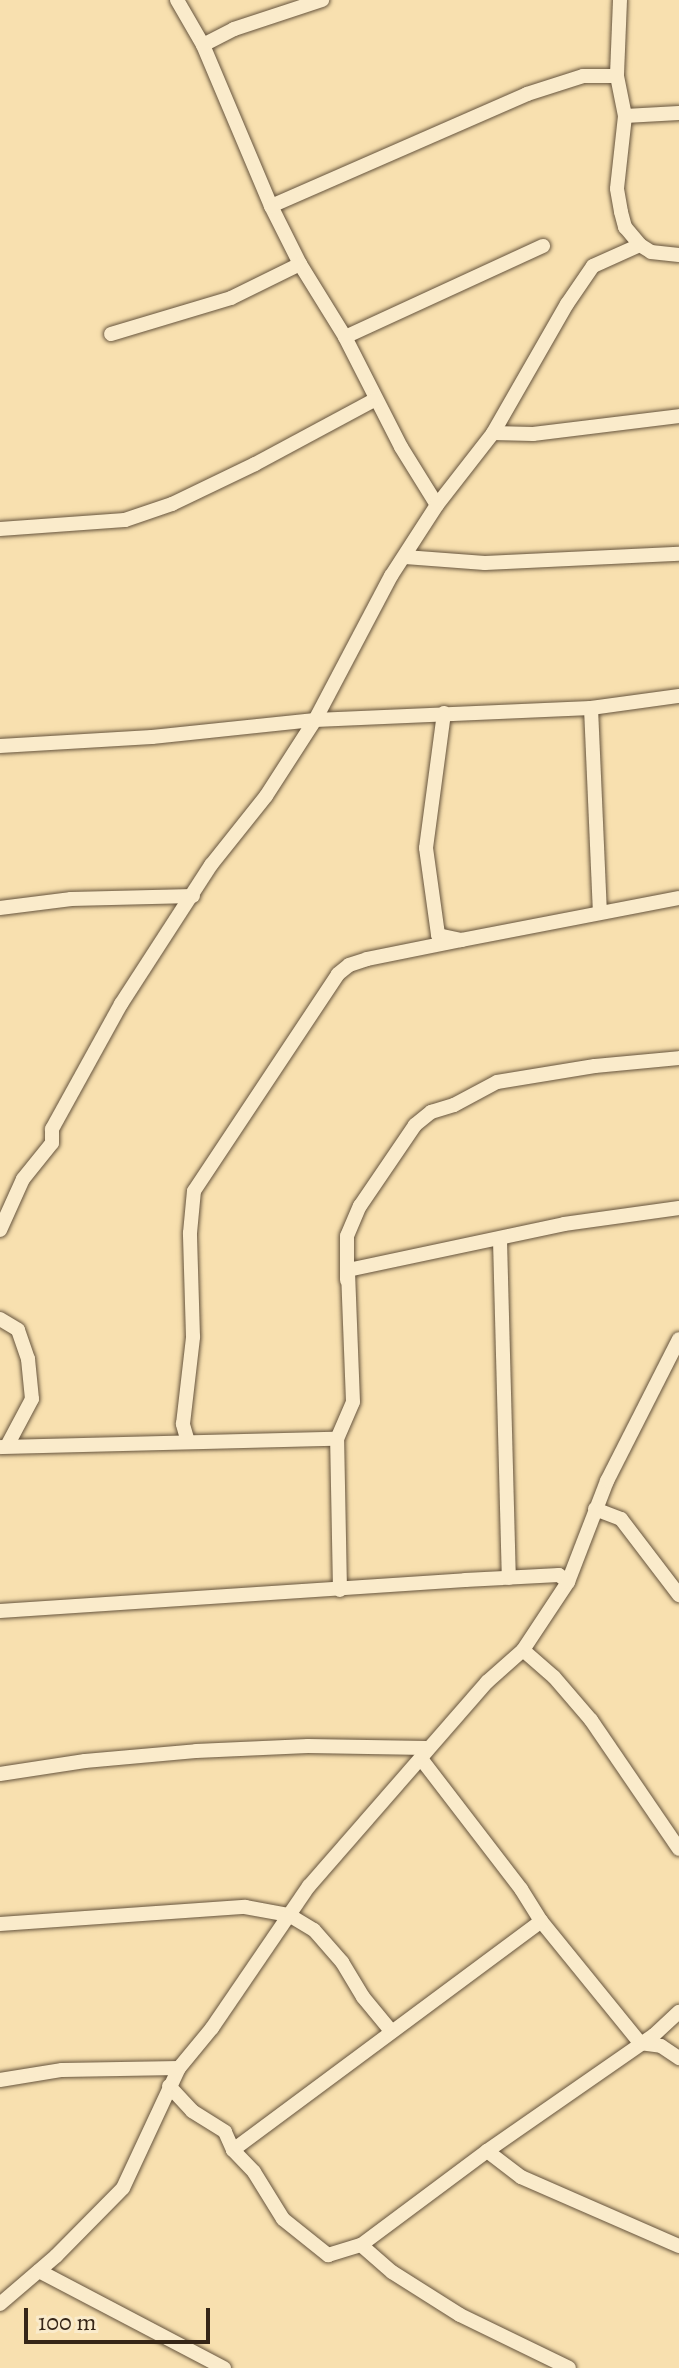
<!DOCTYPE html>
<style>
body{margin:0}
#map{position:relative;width:679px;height:2368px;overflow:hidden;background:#f8e0af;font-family:Alegreya,serif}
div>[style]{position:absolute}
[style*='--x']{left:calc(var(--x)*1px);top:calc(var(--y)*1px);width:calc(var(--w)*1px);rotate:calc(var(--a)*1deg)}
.roads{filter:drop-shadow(0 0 2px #66543d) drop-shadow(0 0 2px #66543d)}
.minor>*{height:14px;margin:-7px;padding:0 7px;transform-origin:7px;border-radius:7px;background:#faebcb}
span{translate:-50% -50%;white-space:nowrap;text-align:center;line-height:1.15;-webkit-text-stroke:7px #faebcb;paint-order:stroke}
.scale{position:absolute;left:24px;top:2308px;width:186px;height:36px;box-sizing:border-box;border:4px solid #362617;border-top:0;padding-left:10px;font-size:24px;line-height:28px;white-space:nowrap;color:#362617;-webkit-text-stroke:6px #faebcb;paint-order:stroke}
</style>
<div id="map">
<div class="roads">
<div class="minor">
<i style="--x:177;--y:0;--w:52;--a:60"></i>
<i style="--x:203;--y:45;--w:175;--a:67.1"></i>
<i style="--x:271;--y:206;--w:65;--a:63.4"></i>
<i style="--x:300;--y:264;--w:86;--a:58.3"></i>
<i style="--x:345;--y:337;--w:123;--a:63"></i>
<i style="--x:401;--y:447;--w:68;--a:58.2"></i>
<i style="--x:620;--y:0;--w:76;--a:92.3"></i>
<i style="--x:617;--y:76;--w:41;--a:78.7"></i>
<i style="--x:625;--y:116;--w:73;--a:96.3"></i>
<i style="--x:617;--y:189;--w:23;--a:80"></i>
<i style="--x:621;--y:212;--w:16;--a:75"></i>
<i style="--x:625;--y:227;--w:23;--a:50"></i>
<i style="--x:640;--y:245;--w:13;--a:32"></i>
<i style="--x:651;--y:252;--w:28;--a:6"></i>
<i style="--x:203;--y:45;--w:35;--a:-27"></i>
<i style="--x:234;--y:29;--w:93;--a:-18.2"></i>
<i style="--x:625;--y:116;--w:54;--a:-3.2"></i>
<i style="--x:271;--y:206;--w:279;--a:-23.6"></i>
<i style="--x:527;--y:94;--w:59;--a:-17.8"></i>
<i style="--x:583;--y:76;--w:34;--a:0"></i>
<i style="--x:111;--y:334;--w:125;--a:-16.7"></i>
<i style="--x:231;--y:298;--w:77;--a:-26.2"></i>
<i style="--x:345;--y:337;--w:218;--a:-24.7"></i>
<i style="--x:493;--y:433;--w:40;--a:1.4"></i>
<i style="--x:533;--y:434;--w:147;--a:-7"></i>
<i style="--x:0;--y:529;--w:125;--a:-4.1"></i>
<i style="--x:125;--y:520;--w:50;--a:-18.8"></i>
<i style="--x:172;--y:504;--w:92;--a:-25.7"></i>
<i style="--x:255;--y:464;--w:137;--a:-28.2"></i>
<i style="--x:405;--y:557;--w:80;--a:4.3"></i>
<i style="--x:485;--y:563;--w:194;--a:-2.7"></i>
<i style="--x:591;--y:708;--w:203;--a:87.5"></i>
<i style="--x:444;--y:713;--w:136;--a:97.6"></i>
<i style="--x:426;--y:848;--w:88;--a:82.1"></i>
<i style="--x:438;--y:935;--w:24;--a:12"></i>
<i style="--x:461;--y:940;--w:222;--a:-10.9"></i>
<i style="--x:0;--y:746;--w:152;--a:-3.4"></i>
<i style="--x:152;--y:737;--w:164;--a:-6"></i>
<i style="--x:315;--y:720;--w:276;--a:-2.5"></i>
<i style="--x:591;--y:708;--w:89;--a:-7.8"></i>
<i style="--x:0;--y:908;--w:72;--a:-7.2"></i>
<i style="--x:71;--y:899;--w:122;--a:-1.4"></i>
<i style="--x:0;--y:1230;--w:56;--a:-65.7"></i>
<i style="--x:23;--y:1179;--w:46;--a:-51.1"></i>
<i style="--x:52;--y:1143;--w:14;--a:-90"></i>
<i style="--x:52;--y:1129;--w:143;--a:-61.1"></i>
<i style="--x:121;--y:1004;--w:166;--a:-57.1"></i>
<i style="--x:211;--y:865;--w:88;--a:-51.4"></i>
<i style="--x:266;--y:796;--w:90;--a:-57.2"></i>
<i style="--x:315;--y:720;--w:163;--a:-62.2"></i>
<i style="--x:391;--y:576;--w:85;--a:-57.1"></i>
<i style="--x:437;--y:505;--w:91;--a:-52.1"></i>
<i style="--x:493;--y:433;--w:149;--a:-60.2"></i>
<i style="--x:567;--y:304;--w:46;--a:-55.6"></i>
<i style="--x:593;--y:266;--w:51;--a:-24.1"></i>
<i style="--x:500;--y:1240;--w:338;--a:88.5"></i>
<i style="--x:347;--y:1280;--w:44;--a:-90"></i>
<i style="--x:347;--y:1236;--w:33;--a:-67"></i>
<i style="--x:360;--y:1206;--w:98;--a:-55.8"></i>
<i style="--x:415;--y:1125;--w:21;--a:-39"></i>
<i style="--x:431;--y:1112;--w:24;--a:-17"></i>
<i style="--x:454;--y:1105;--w:49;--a:-28.1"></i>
<i style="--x:497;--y:1082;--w:99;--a:-9.3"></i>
<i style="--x:595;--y:1066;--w:84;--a:-5.4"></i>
<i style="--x:0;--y:1319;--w:21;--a:31"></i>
<i style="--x:18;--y:1330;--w:31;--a:71"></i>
<i style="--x:28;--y:1359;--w:40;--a:84.3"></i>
<i style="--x:32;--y:1399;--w:53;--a:118"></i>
<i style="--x:188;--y:1442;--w:19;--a:-106"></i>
<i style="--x:183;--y:1424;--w:88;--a:-83.4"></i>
<i style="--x:193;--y:1337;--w:104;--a:-91.7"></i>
<i style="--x:190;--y:1233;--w:42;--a:-84.6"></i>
<i style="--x:194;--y:1191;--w:260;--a:-56.4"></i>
<i style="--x:338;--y:974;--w:14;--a:-39"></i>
<i style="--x:349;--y:965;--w:19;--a:-18"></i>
<i style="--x:367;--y:959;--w:96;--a:-11.4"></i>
<i style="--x:0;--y:1447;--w:337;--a:-1.4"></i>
<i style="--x:595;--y:1509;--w:28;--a:21"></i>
<i style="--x:621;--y:1519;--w:96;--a:52.7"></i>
<i style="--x:340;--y:1590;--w:151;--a:-91.1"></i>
<i style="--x:337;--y:1439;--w:40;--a:-66.6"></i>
<i style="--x:353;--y:1402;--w:132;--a:-92.2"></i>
<i style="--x:348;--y:1270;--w:221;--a:-12"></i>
<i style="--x:564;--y:1224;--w:116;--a:-7.9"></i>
<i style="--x:0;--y:1611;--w:466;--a:-3.8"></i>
<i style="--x:465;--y:1580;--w:94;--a:-3"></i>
<i style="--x:559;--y:1575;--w:11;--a:38"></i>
<i style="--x:523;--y:1650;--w:41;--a:41.1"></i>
<i style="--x:554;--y:1677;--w:57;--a:49.3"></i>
<i style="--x:591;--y:1720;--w:156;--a:55.7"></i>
<i style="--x:422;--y:1760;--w:163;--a:52.5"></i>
<i style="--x:521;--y:1889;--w:38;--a:58"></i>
<i style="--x:541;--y:1921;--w:157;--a:50.9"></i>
<i style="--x:640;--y:2043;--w:21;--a:8"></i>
<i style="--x:661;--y:2046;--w:22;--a:34"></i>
<i style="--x:0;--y:1774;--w:86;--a:-8.7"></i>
<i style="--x:85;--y:1761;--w:111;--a:-5.1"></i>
<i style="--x:196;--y:1751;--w:112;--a:-2.6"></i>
<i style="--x:308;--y:1746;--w:119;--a:1"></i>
<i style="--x:0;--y:1924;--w:246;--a:-4"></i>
<i style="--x:245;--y:1907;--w:45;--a:10.3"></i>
<i style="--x:289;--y:1915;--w:29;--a:31"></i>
<i style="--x:314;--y:1930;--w:43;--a:48.8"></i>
<i style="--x:342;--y:1962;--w:41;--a:59"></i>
<i style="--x:363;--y:1997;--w:45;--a:50.4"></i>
<i style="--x:0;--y:2080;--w:63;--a:-9.2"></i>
<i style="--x:62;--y:2070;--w:117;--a:-1"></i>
<i style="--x:169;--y:2086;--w:34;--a:47"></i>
<i style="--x:192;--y:2111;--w:39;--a:32"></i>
<i style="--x:225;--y:2132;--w:20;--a:66"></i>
<i style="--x:233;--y:2150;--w:30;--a:46"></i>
<i style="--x:254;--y:2172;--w:55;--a:58.3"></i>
<i style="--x:283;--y:2219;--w:58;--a:38.7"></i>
<i style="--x:328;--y:2255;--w:34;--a:-17"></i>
<i style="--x:361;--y:2245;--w:41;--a:41.1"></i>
<i style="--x:392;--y:2272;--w:80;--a:32.3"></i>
<i style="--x:460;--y:2315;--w:121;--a:25.9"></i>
<i style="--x:233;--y:2150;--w:384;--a:-36.6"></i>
<i style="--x:487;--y:2151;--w:43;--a:37.4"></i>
<i style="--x:521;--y:2177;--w:172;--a:23.6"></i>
<i style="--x:361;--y:2245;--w:157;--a:-36.7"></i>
<i style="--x:487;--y:2151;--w:203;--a:-34.8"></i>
<i style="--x:654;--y:2035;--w:34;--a:-43"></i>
<i style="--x:39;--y:2271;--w:209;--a:27.7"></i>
<i style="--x:0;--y:2304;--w:74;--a:-40.6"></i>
<i style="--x:56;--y:2256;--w:95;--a:-45.4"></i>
<i style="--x:123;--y:2188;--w:132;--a:-65"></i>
<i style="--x:179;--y:2068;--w:52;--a:-50.5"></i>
<i style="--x:212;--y:2028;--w:172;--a:-55.7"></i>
<i style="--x:309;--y:1886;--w:271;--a:-48.9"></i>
<i style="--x:487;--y:1682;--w:48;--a:-41.6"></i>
<i style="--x:523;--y:1650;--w:82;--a:-56.5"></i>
<i style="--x:568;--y:1582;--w:108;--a:-68.9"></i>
<i style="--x:607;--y:1481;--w:159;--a:-63.1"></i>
</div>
</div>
<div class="scale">100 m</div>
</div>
